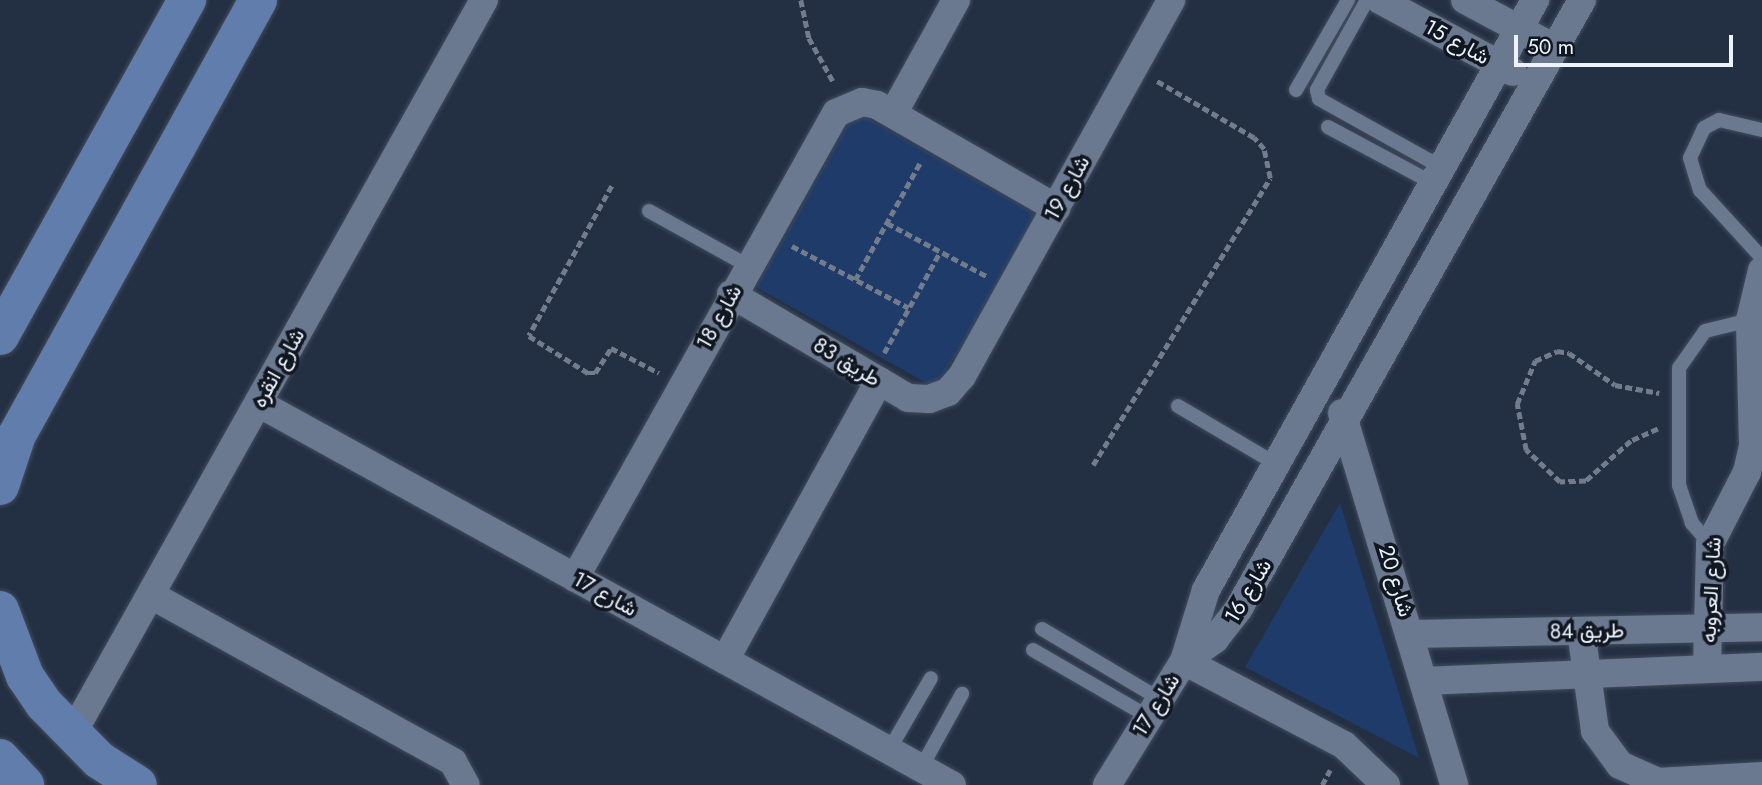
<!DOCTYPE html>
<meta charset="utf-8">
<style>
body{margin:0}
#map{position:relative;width:1762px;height:785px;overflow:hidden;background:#232f43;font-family:Jost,Vazirmatn,sans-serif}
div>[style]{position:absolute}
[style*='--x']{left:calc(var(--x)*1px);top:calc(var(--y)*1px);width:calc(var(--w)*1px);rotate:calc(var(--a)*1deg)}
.green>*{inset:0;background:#1f3b69}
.path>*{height:4.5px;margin-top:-2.25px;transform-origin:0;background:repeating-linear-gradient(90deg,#727c8c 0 7px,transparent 0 10.5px)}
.roads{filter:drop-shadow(0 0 2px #424c5c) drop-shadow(0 0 2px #424c5c)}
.lane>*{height:14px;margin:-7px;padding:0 7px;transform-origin:7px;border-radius:7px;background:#6a7990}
.street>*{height:28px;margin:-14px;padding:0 14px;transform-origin:14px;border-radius:14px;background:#6a7990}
.secondary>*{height:38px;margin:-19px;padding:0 19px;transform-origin:19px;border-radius:19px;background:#607dac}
span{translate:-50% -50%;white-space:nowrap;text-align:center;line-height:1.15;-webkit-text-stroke:7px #111720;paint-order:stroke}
.street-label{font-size:21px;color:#edf3fe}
.scale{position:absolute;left:1514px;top:35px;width:219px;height:32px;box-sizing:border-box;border:4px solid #edf3fe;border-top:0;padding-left:9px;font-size:21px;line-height:24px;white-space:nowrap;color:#edf3fe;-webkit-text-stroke:5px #111720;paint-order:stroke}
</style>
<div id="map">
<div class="green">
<i style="clip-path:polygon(855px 111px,1043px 218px,935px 388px,756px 287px)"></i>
<i style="clip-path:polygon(1340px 503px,1419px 758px,1245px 667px)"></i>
</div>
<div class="path">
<i style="--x:801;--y:0;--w:39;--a:78"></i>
<i style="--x:809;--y:38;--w:51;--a:60.9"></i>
<i style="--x:612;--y:186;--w:171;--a:119"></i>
<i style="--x:529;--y:336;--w:70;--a:32.1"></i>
<i style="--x:588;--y:373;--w:7;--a:0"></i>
<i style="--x:595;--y:373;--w:30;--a:-57"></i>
<i style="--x:611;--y:348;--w:54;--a:27.5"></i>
<i style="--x:887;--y:223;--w:115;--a:28.1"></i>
<i style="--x:792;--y:246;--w:132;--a:27.9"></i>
<i style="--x:855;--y:280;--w:136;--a:-61"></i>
<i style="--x:884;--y:353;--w:115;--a:-61"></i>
<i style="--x:1658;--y:429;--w:30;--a:156"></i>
<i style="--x:1631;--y:441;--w:60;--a:138.4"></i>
<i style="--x:1586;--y:481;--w:26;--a:178"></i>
<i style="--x:1560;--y:482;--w:47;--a:-136.7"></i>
<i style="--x:1526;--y:450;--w:47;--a:-101.1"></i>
<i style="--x:1517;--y:404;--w:47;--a:-67.3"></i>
<i style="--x:1535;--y:361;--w:24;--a:-24"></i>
<i style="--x:1557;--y:351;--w:12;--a:9"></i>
<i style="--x:1569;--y:353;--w:56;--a:34.8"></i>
<i style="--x:1615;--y:385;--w:45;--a:10.3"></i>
<i style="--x:1093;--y:465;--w:337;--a:-58.3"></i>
<i style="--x:1270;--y:178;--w:30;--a:-102"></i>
<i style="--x:1264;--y:149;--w:15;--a:-132"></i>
<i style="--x:1254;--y:138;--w:113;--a:-149.8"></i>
<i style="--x:1322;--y:785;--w:17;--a:-62"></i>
</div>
<div class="roads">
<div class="lane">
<i style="--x:1367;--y:0;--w:103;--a:119.1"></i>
<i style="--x:1317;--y:90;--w:9;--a:77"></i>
<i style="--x:1319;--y:99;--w:140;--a:29.1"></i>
<i style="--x:1296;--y:90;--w:104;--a:-60"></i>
<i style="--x:1328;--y:127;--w:119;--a:28.1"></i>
<i style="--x:1762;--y:130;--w:44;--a:-166.9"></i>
<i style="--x:1719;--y:120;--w:17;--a:152"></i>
<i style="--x:1704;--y:128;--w:33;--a:115"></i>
<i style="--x:1690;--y:158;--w:34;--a:73"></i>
<i style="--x:1700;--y:190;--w:92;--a:47.6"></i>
<i style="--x:649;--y:211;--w:112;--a:28.9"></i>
<i style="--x:1178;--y:406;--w:114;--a:30.6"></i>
<i style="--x:1710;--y:544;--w:28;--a:-131"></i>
<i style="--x:1692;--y:523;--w:40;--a:-108.9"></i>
<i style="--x:1679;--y:485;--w:117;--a:-90"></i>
<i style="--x:1679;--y:368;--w:45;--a:-54.9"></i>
<i style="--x:1705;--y:331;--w:46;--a:-13.7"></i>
<i style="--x:1042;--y:629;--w:137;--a:30.7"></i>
<i style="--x:1033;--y:650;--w:134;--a:30"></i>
<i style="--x:889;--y:750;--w:83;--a:-59.7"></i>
<i style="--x:921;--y:768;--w:85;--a:-61"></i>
</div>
<div class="street">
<i style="--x:1380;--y:0;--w:151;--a:28.4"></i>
<i style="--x:1465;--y:0;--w:102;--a:28.1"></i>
<i style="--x:894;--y:112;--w:128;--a:-61"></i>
<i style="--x:731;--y:294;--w:205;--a:30.4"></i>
<i style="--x:908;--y:398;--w:21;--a:3"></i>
<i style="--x:929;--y:399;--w:20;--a:-20"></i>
<i style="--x:948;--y:392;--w:21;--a:-49"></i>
<i style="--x:962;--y:376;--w:430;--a:-60.9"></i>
<i style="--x:258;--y:403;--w:792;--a:28.83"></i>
<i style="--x:1342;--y:413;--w:388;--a:73.2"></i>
<i style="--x:575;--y:578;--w:533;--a:-60.69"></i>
<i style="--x:836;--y:113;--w:28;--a:-23"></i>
<i style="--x:862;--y:102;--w:15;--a:11"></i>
<i style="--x:877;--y:105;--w:207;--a:29.9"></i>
<i style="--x:151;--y:595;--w:345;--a:28.9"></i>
<i style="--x:453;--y:762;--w:26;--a:61"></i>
<i style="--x:1581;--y:631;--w:101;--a:82"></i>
<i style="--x:1595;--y:731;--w:42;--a:53.7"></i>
<i style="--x:1620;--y:765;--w:42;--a:24.1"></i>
<i style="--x:1658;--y:782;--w:104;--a:-3.3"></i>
<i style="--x:1412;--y:634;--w:350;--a:-1.1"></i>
<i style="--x:725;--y:660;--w:319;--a:-61.1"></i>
<i style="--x:1184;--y:661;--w:38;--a:-35"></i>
<i style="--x:1215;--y:639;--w:39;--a:-52"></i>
<i style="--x:1239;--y:608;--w:698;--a:-60.57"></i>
<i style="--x:1184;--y:661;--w:181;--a:27.7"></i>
<i style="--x:1344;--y:745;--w:58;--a:43.6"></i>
<i style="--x:1707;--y:669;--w:125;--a:-88.6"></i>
<i style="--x:1710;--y:544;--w:81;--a:-62.8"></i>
<i style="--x:1747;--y:472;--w:27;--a:-77"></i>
<i style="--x:1753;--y:446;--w:126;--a:-91.4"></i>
<i style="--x:1750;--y:320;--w:51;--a:-76.5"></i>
<i style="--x:1425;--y:681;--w:337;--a:-2.4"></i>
<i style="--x:71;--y:736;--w:844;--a:-60.7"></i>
<i style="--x:1107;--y:785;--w:146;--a:-58.2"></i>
<i style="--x:1184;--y:661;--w:74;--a:-72.8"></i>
<i style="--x:1206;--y:590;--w:676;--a:-60.85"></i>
</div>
<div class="secondary">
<i style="--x:0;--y:336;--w:385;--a:-60.9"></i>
<i style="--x:0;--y:486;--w:54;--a:-71.6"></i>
<i style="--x:17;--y:435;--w:497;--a:-61"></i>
<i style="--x:0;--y:610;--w:71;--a:69.3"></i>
<i style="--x:25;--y:676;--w:34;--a:56"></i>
<i style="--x:44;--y:704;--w:78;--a:45.5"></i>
<i style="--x:99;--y:760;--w:46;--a:32.7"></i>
<i style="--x:0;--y:758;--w:37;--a:47"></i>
</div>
</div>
<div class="street-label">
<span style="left:1457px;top:42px;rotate:29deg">شارع 15</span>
<span style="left:1067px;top:188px;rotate:-61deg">شارع 19</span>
<span style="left:719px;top:317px;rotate:-61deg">شارع 18</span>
<span style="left:847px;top:362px;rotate:31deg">طريق 83</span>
<span style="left:278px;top:368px;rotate:-61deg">شارع انقره</span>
<span style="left:1396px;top:581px;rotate:73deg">شارع 20</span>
<span style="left:1711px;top:590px;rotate:-87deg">شارع العروبه</span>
<span style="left:1248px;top:591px;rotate:-59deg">شارع 16</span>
<span style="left:605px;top:594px;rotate:29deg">شارع 17</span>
<span style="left:1587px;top:631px;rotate:-1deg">طريق 84</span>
<span style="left:1156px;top:705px;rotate:-58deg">شارع 17</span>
</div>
<div class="scale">50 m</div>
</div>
